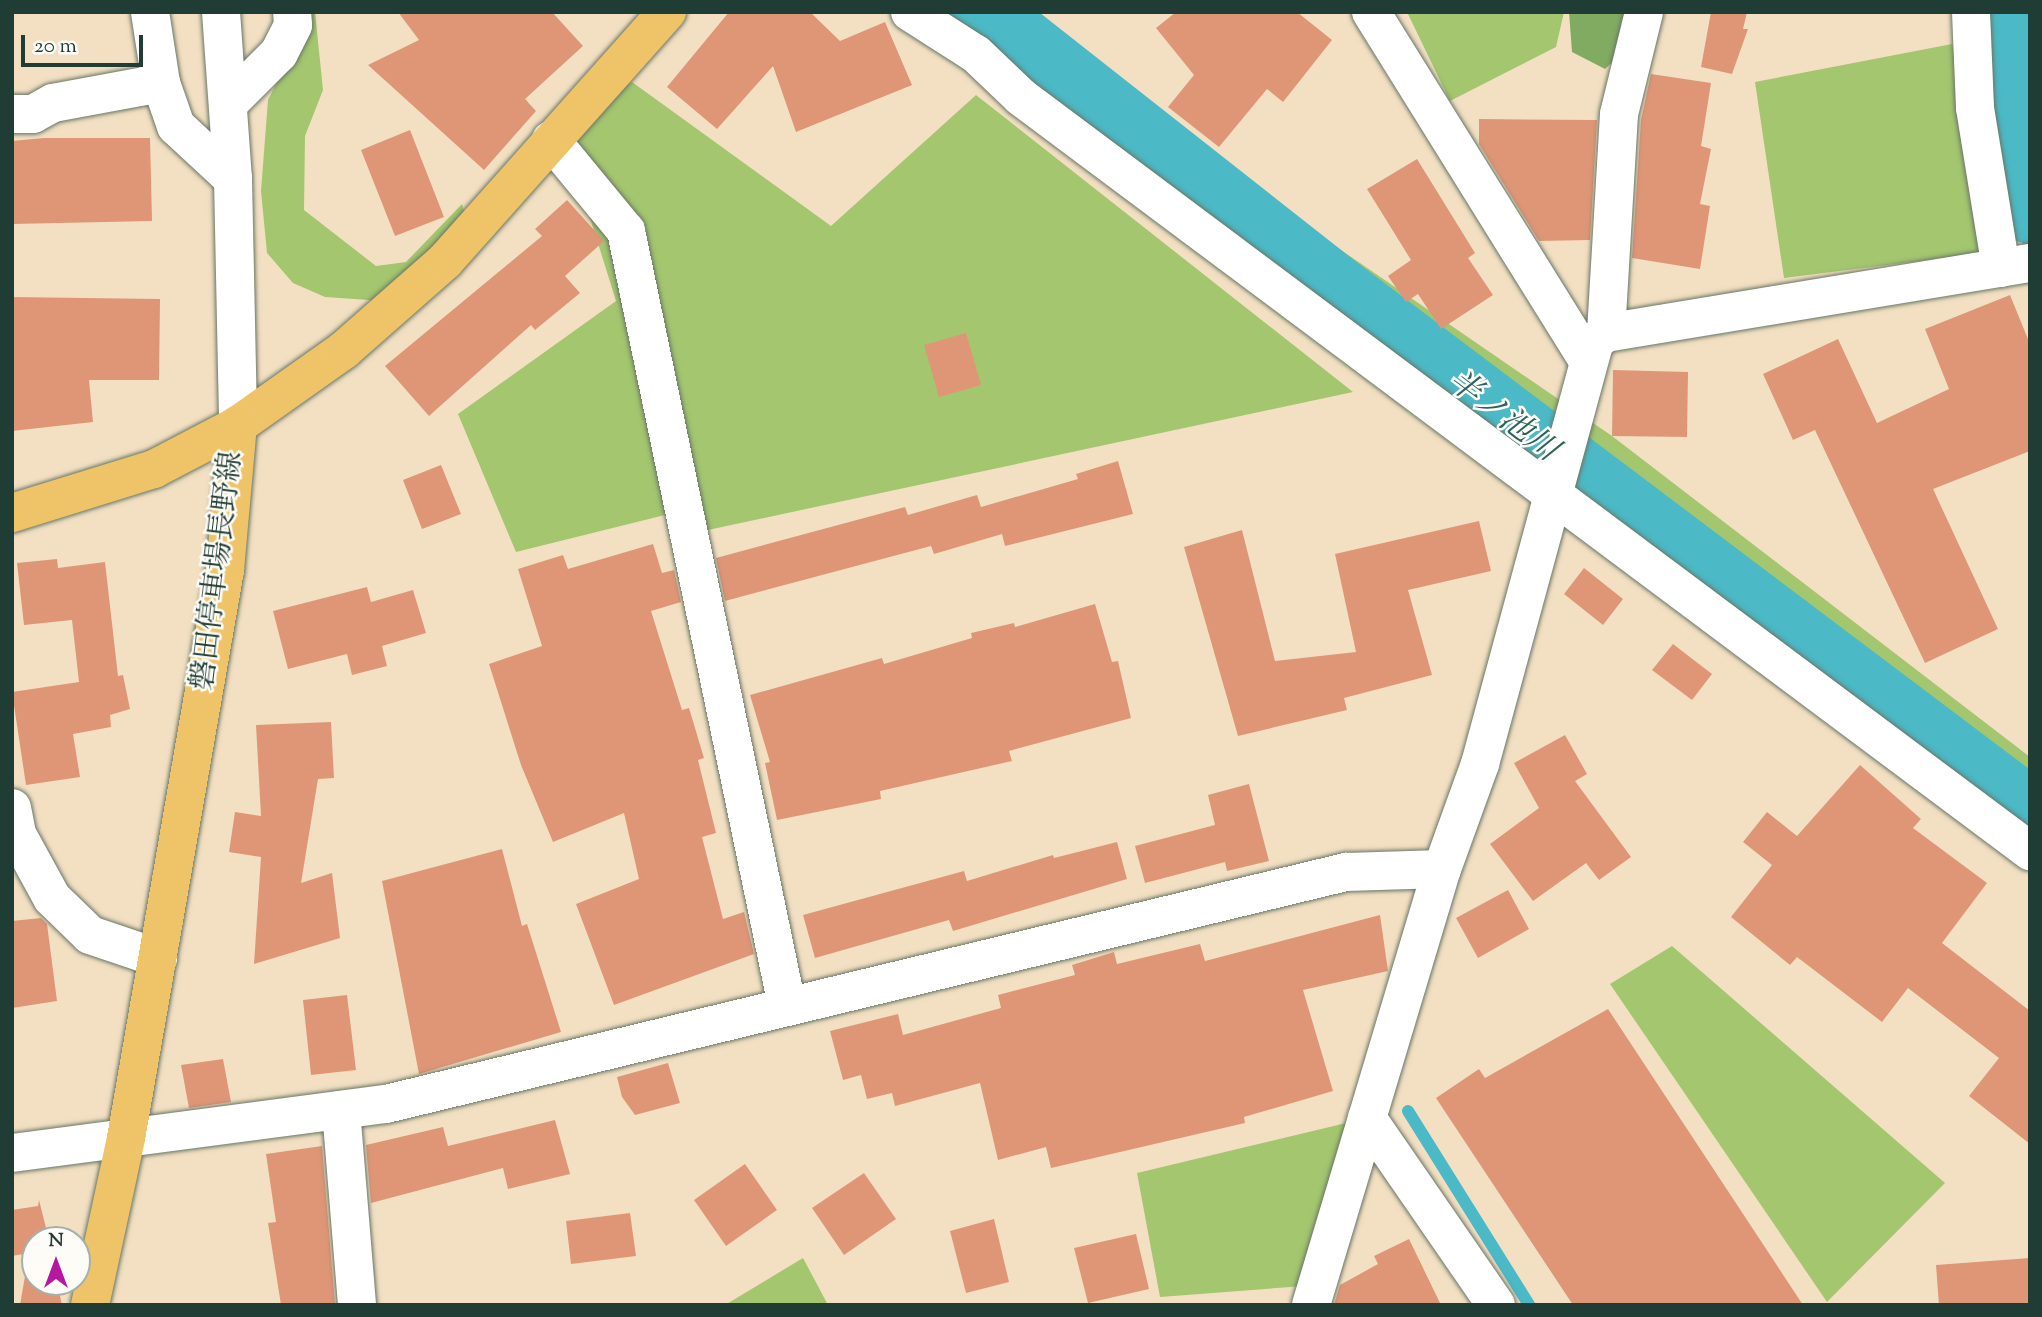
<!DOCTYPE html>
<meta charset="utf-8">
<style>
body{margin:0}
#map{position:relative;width:2042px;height:1317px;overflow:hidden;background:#f3e0c3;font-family:"Sorts Mill Goudy","Noto Serif JP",serif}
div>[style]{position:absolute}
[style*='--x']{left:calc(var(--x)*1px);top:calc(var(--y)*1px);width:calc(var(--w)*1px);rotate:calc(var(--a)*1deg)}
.green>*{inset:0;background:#a3c66f}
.forest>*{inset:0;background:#82ab62}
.stream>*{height:12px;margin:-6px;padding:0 6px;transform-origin:6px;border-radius:6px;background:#4bb9c6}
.river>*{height:74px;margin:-37px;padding:0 37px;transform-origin:37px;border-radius:37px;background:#4bb9c6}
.building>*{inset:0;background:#df9677}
.roads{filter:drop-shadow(0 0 2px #697666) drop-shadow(0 0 2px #697666)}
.minor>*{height:38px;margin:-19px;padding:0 19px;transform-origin:19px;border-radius:19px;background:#fff}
.major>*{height:38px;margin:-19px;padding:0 19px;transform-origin:19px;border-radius:19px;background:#efc469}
span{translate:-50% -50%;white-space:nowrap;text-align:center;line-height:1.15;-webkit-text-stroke:5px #fdfcf7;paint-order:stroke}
.street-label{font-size:30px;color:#1f3d34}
.water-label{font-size:32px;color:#2c6260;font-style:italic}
.frame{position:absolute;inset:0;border:14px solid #1f3d34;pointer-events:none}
.north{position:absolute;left:21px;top:1226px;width:70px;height:70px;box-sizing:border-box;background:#fdfcf7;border:2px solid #a4b0a9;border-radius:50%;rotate:0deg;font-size:19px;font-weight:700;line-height:28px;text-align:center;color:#1f3d34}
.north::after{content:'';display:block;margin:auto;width:24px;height:32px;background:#b5179e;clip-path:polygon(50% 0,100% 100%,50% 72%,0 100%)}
.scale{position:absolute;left:21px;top:35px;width:122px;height:32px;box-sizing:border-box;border:4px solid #1f3d34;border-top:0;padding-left:9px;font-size:21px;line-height:24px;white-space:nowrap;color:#1f3d34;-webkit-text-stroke:5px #fdfcf7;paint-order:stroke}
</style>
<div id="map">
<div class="green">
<i style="clip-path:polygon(293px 12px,315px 12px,323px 90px,305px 136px,304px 210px,376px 266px,406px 262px,462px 204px,470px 233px,398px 302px,325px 297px,293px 283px,267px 253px,261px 191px,268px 100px,296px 44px)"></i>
<i style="clip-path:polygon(933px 12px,1021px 12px,1226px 171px,1612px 436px,2030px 757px,2030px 854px)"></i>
<i style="clip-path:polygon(1407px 12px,1564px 12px,1556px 47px,1450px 101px)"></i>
<i style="clip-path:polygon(1975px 12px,2030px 12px,2030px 266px,1975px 108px)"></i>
<i style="clip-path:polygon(1952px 44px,1993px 229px,1983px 253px,1784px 278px,1755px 82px)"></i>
<i style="clip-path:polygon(632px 82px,831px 226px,976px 95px,1353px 392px,689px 534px,681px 511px,516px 552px,458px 414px,616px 301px,562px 128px)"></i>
<i style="clip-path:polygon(1672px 946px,1945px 1183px,1827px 1302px,1610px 984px)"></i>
<i style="clip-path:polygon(1367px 1118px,1317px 1285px,1160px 1297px,1137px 1173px)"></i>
<i style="clip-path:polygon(803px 1258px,828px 1305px,725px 1305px)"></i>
</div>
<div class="forest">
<i style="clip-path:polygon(1569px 12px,1627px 12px,1617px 58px,1605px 69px,1572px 52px)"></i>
</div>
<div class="stream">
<i style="--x:1408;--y:1111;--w:229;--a:58"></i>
</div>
<div class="river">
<i style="--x:979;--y:12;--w:433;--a:38.2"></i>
<i style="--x:1319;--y:280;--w:890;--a:37.01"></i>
<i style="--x:1998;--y:12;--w:73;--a:86.9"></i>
<i style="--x:2002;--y:85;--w:125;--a:77.1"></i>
</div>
<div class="building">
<i style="clip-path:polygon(398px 12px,552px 12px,583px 46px,525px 99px,536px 111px,484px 170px,368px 65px,419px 40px)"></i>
<i style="clip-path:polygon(729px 12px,810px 12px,840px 41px,885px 22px,912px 85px,796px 132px,773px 66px,717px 129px,667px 87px)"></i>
<i style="clip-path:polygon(1176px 12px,1297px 12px,1332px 40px,1283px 102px,1267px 89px,1219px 147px,1168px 107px,1194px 75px,1156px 28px)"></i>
<i style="clip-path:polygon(1711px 12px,1747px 12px,1743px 29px,1748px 29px,1732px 74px,1701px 67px)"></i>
<i style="clip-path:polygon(1651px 74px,1711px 83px,1701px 146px,1711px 149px,1700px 204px,1710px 206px,1700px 269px,1632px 258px,1641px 120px)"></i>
<i style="clip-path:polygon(1479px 119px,1597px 120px,1590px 240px,1539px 241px,1479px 144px)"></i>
<i style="clip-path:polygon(410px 130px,444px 217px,395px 236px,361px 150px)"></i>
<i style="clip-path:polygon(44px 138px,150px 138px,152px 221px,12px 224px,12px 141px)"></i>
<i style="clip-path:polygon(1417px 159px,1475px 253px,1468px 258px,1493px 295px,1441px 329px,1418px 294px,1406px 302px,1388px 276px,1411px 260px,1367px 189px)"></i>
<i style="clip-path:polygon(567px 200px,604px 241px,565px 276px,580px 293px,535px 330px,531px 325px,429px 416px,385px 366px,542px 236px,535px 229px)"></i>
<i style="clip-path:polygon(2010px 295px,2030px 344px,2030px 451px,1933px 489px,1998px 629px,1925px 663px,1815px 430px,1793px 440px,1763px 374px,1838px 339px,1877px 423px,1949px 389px,1925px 329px)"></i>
<i style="clip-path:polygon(12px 297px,160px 299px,159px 380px,89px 380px,93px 422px,12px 431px)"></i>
<i style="clip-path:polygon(966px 333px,981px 385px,939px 397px,924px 345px)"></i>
<i style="clip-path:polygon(1613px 370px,1688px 372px,1687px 437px,1612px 436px)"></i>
<i style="clip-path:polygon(1118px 461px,1133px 514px,1005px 546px,1002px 534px,934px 554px,931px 546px,725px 601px,716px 558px,905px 507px,908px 515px,977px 495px,981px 507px,1078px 479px,1076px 474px)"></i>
<i style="clip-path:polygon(441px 465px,461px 514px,422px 529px,403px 480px)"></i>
<i style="clip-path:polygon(1479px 521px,1491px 571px,1408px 590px,1432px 675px,1344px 698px,1347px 710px,1238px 736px,1184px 547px,1242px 530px,1275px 661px,1356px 652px,1335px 554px)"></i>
<i style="clip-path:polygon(653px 544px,662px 573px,674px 570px,681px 602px,651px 611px,682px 710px,689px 708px,704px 758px,698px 760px,716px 833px,702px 837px,723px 919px,744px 912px,754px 954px,614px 1005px,576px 904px,639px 879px,624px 813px,553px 842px,521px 765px,489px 664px,542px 646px,518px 569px,563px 555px,568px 569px)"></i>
<i style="clip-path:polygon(57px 559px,58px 568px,105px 562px,118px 676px,123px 675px,130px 709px,110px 715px,111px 727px,73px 734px,80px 777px,26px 785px,12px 692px,79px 682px,72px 620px,24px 625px,17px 563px)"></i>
<i style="clip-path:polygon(1584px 568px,1623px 599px,1603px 625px,1564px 594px)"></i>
<i style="clip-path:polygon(367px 587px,371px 602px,413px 590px,426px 633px,382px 646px,387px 666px,352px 675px,347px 654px,288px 669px,273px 611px)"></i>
<i style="clip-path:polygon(1095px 604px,1112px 662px,1118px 661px,1131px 718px,1009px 751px,1012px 761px,880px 791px,881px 799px,777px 820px,765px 763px,770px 762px,750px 695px,882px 658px,884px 664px,972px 638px,971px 633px,1014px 623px,1015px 627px)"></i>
<i style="clip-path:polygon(1673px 644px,1712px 674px,1692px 700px,1652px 670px)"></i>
<i style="clip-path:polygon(331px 722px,334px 778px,318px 779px,301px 883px,332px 873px,340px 938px,254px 964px,261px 857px,229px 852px,235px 812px,261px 816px,256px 725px)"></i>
<i style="clip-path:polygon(1565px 735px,1587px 774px,1575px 781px,1631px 857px,1599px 880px,1586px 863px,1533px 901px,1490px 844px,1539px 808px,1514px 763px)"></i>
<i style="clip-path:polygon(1860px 765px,1921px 819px,1913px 828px,1987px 883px,1942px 943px,2030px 1011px,2030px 1144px,1969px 1096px,1999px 1058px,1908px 988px,1882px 1022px,1797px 957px,1790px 965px,1731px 917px,1772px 865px,1743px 842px,1767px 812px,1797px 836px)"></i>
<i style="clip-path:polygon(1249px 784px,1269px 861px,1227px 871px,1225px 862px,1145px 883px,1135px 846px,1215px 825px,1208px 795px)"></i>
<i style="clip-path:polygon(1117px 842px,1127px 879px,953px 931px,949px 920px,815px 958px,803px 915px,964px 871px,967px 881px,1053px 855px,1054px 858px)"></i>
<i style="clip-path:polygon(502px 849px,522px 926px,527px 924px,561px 1032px,419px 1074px,382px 881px)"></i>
<i style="clip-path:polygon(1508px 890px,1529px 929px,1478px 958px,1456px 918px)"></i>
<i style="clip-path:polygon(1380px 915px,1388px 971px,1303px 990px,1333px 1091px,1244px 1117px,1245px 1123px,1051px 1168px,1046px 1147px,998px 1160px,980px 1083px,895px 1106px,892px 1093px,867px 1099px,861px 1075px,843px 1080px,830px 1031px,898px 1014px,903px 1035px,1001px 1008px,998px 995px,1075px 975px,1072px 965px,1114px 952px,1117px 964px,1200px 944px,1205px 961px)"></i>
<i style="clip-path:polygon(41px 918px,47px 924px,57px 1001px,12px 1008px,12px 921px)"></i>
<i style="clip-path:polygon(347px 995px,356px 1070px,311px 1075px,303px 1000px)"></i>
<i style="clip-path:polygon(1608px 1009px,1803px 1305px,1573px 1305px,1436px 1098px,1479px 1069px,1485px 1078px)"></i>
<i style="clip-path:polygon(223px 1059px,231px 1102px,189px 1108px,181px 1065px)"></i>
<i style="clip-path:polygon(668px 1063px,680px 1103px,635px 1115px,622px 1097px,617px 1077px)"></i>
<i style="clip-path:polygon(555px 1120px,570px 1174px,508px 1189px,503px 1168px,371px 1203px,366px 1145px,443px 1127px,448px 1146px)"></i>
<i style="clip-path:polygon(322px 1146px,335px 1305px,281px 1305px,268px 1223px,276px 1222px,266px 1154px)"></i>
<i style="clip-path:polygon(745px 1164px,777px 1210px,726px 1246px,694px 1200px)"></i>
<i style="clip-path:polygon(864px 1173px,896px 1219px,844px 1255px,812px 1208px)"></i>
<i style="clip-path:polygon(39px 1200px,49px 1240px,35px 1240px,35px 1282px,57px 1282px,62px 1305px,20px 1305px,29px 1253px,12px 1256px,12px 1210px,38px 1206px)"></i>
<i style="clip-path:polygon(630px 1213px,636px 1256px,571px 1264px,566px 1221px)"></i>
<i style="clip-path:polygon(994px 1219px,1009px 1282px,966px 1293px,950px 1231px)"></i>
<i style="clip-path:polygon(1136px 1234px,1149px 1289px,1088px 1303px,1074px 1248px)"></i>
<i style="clip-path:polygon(1409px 1239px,1441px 1305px,1334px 1305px,1340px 1285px,1378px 1264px,1374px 1256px)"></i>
<i style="clip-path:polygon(2030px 1258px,2030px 1305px,1939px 1305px,1936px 1265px)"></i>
</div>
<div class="roads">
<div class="minor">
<i style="--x:150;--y:12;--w:72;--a:81.2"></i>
<i style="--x:161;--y:83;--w:46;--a:70.8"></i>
<i style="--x:176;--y:126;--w:78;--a:42.9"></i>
<i style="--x:221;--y:12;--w:167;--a:85.9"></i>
<i style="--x:233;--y:179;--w:246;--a:88.8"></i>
<i style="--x:910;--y:12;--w:78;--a:32.5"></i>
<i style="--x:976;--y:54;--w:62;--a:43.7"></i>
<i style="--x:1021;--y:97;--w:1260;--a:36.77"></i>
<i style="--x:1371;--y:12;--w:412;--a:58.1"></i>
<i style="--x:1971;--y:12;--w:96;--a:87.6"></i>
<i style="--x:1975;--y:108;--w:162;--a:80.8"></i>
<i style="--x:230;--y:102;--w:69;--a:-45"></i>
<i style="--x:279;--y:53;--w:31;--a:-63"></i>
<i style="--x:293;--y:25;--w:13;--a:-94"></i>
<i style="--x:12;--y:114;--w:21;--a:0"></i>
<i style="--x:33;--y:114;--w:23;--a:-29"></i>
<i style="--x:53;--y:103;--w:110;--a:-10.5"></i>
<i style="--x:551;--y:140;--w:118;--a:50.5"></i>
<i style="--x:626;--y:231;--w:792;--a:78.26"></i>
<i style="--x:1606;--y:333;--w:219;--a:-86.6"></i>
<i style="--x:1619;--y:114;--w:105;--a:-76.2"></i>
<i style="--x:12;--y:808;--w:26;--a:79"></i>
<i style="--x:17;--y:834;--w:73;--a:61.3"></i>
<i style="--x:52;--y:898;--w:53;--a:44.2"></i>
<i style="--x:90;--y:935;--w:72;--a:18.7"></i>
<i style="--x:341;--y:1110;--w:196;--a:85.3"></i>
<i style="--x:1367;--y:1118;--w:227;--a:55.4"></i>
<i style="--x:12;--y:1153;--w:377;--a:-7.5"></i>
<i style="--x:386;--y:1104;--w:988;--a:-13.59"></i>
<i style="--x:1346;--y:872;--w:96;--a:-1.8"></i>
<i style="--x:1311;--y:1305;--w:455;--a:-73.3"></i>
<i style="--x:1442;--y:869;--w:112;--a:-70.1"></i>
<i style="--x:1480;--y:764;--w:438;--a:-74.8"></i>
<i style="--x:1595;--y:341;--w:14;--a:-36"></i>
<i style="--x:1606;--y:333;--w:430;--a:-9.4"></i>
</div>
<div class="major">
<i style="--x:12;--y:513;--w:149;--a:-17.2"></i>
<i style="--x:154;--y:469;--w:95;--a:-27.6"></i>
<i style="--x:238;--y:425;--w:130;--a:-35.3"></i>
<i style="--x:344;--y:350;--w:135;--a:-41.4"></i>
<i style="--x:445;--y:261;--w:334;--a:-48.3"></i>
<i style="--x:90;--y:1305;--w:171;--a:-77.8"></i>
<i style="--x:126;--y:1138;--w:577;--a:-80.11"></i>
<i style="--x:225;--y:570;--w:146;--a:-84.9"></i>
</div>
</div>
<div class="street-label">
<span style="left:219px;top:571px;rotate:-83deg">磐田停車場長野線</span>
</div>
<div class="water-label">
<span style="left:1502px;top:417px;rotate:37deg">半ノ池川</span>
</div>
<div class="frame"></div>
<div class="north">N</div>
<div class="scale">20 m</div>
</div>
